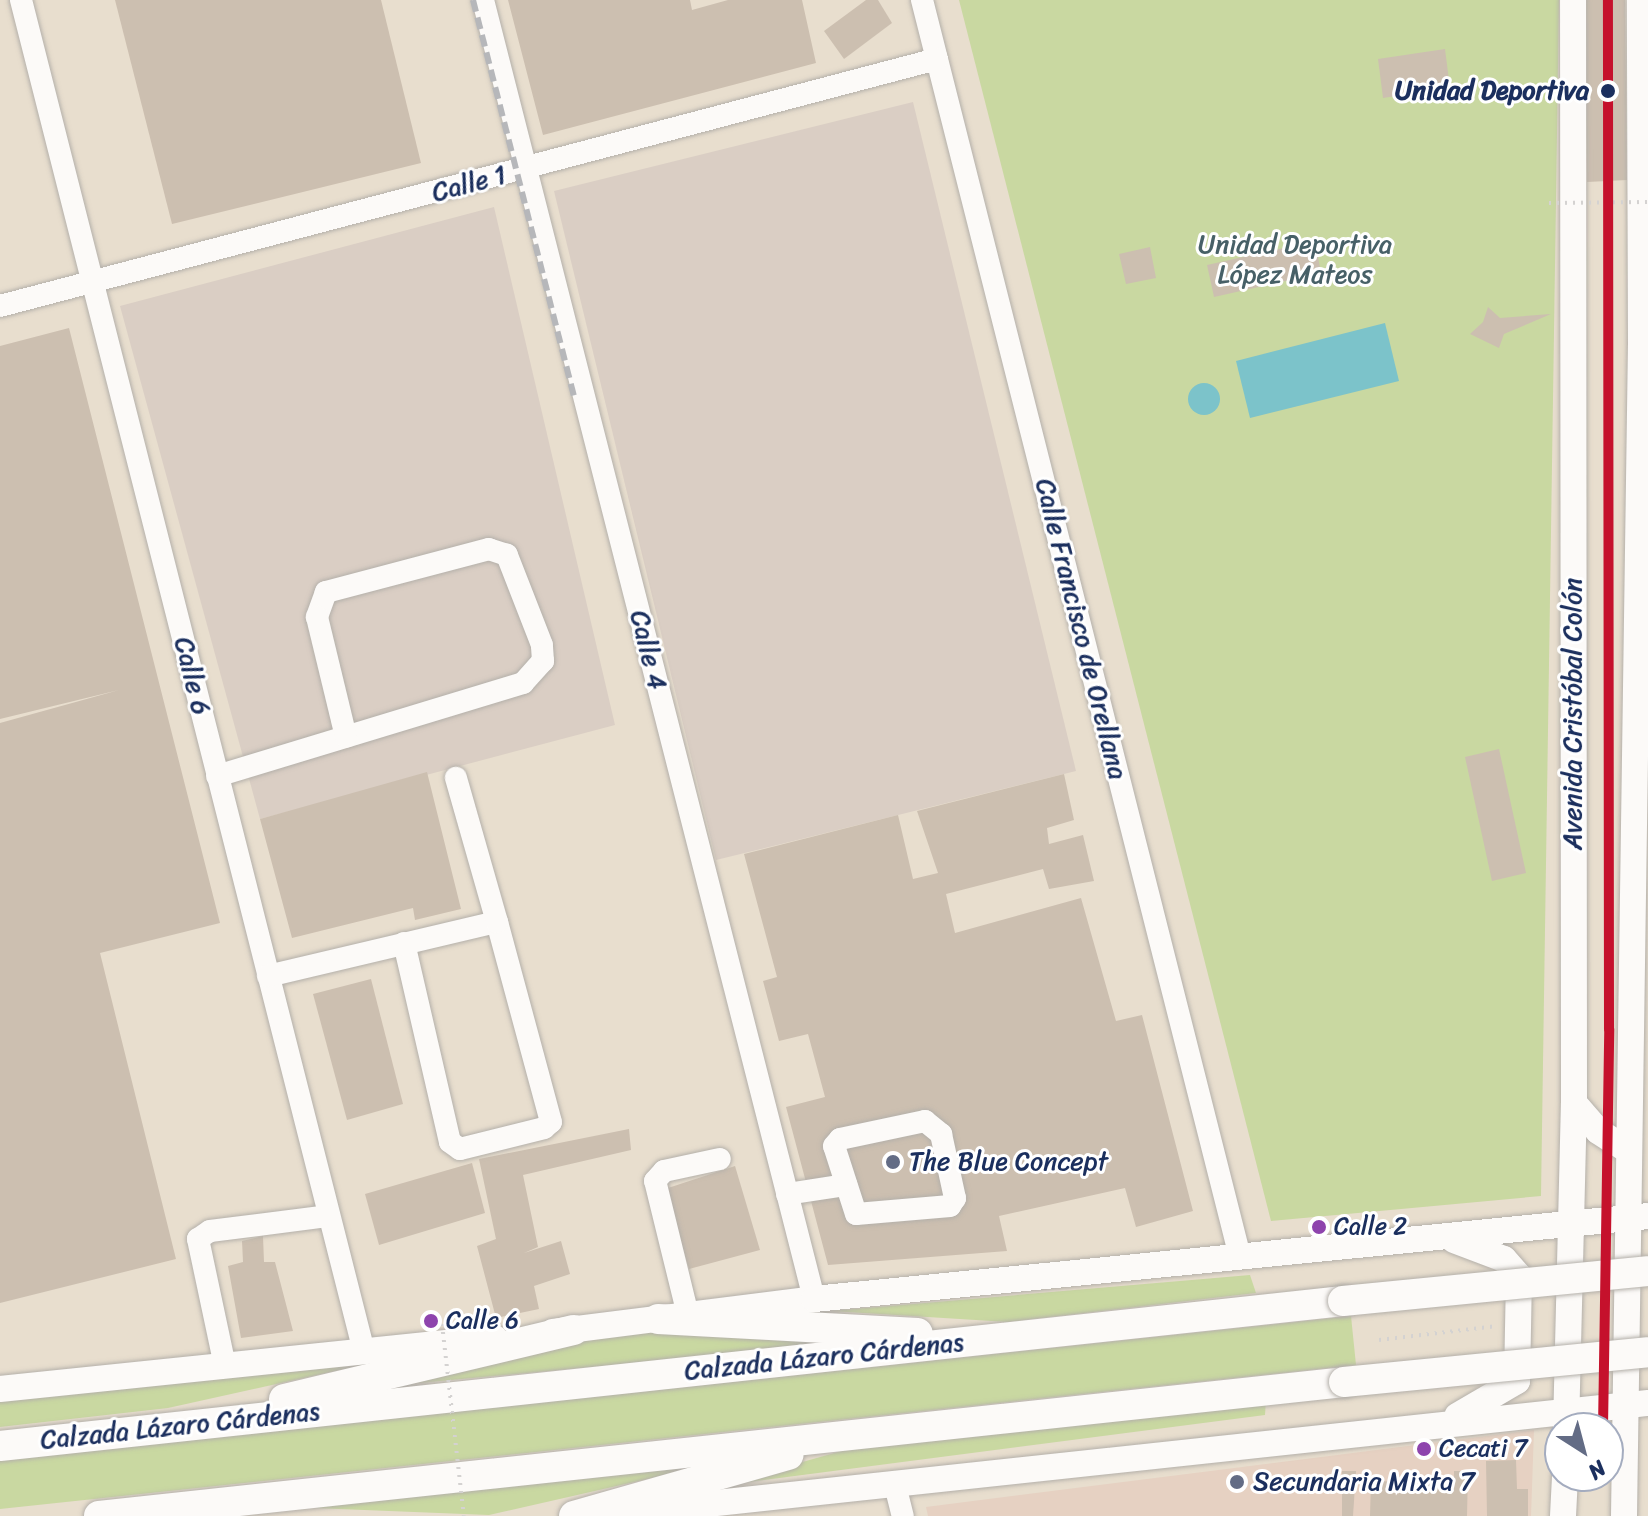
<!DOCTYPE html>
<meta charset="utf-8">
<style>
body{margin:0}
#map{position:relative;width:1648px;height:1516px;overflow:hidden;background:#e8dece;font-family:Sriracha,sans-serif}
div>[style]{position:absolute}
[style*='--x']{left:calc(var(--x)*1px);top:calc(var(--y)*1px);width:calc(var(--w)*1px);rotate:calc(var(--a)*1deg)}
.built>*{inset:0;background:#e6d1c2}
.industrial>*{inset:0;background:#dacec4}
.green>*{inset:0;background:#c9d8a1}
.water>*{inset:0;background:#7cc3ca}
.round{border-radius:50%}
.building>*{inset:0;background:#ccbfb0}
.path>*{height:4px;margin-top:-2px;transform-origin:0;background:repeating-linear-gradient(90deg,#d4d2d1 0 2px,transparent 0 8px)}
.roads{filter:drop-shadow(0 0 2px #b4b0aa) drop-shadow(0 0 2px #b4b0aa)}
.minor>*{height:22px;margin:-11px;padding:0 11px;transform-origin:11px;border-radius:11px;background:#fcfaf8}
.major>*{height:26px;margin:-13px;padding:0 13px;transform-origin:13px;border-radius:13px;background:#fcfaf8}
.highway>*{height:30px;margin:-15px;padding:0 15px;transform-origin:15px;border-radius:15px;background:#fcfaf8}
.rail>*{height:6px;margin-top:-3px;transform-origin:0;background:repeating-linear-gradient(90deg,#b6b7ba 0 12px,transparent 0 18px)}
.path-bridge>*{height:4px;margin-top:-2px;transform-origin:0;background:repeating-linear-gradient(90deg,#d4d2d1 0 2px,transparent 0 8px)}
.bridges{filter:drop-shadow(0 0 2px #b4b0aa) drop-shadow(0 0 2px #b4b0aa)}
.highway-bridge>*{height:30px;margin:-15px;padding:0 15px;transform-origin:15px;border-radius:15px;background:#fcfaf8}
.rail-1>*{height:10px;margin:-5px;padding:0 5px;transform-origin:5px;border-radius:5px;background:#c5112c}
.dots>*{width:22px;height:22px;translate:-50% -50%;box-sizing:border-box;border:4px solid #fff;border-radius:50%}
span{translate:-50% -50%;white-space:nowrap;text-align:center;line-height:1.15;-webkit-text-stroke:6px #fff;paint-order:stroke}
.bus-label{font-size:24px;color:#1b2f5e}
.left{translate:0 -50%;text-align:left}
.stop-label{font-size:26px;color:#1b2f5e;font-weight:700}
.right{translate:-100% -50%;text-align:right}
.street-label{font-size:26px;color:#1b2f5e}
.park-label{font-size:26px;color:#476067}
.poi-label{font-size:26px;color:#1b2f5e}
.north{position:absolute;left:1544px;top:1412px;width:80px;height:80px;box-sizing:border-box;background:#fff;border:2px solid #a4acbf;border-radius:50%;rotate:144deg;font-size:22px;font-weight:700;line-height:32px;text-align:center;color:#1b2f5e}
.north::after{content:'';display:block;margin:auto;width:28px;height:36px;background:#636c85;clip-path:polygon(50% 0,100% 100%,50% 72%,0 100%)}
</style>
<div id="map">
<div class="built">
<i style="clip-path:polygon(1534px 1430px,1531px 1516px,928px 1516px,926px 1507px)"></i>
</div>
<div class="industrial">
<i style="clip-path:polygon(913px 102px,1076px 771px,716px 860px,554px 191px)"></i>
<i style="clip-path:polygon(494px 207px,615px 725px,260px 819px,120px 306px)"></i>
</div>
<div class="green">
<i style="clip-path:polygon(959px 0,1559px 0,1541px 1196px,1271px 1221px)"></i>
<i style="clip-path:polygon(1250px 1275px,1256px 1293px,1008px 1322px,831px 1311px)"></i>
<i style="clip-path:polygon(1351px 1316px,1356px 1365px,0 1509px,0 1460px)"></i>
<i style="clip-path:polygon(650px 1329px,860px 1342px,344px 1390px,581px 1338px)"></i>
<i style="clip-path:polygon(366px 1364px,168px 1408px,0 1427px,0 1400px)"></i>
<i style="clip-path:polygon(1266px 1400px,1265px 1415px,718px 1486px,866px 1444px)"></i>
<i style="clip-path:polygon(744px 1457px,489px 1515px,264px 1506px)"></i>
</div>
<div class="water">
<i style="clip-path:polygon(1385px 323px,1399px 381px,1250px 418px,1236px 361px)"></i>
<i class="round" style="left:1188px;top:383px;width:32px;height:32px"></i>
</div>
<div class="building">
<i style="clip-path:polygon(115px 0,381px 0,421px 163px,172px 224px)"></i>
<i style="clip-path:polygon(508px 0,690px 0,692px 10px,728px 0,802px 0,816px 63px,543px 135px)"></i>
<i style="clip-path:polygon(866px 0,878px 0,892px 23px,844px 59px,824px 31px)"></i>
<i style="clip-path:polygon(1584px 0,1625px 0,1627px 180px,1587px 182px)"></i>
<i style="clip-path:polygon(1445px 49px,1450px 88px,1383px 98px,1378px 59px)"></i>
<i style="clip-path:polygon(1315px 241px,1321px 273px,1214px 297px,1207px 265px)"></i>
<i style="clip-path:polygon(1150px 247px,1156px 278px,1126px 284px,1119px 254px)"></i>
<i style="clip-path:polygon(1488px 307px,1500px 318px,1551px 314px,1504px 334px,1499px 348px,1470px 334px,1483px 322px)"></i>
<i style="clip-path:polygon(69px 328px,220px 923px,100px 953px,176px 1259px,0 1303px,0 723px,119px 690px,0 719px,0 346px)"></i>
<i style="clip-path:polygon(1499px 749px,1526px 873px,1492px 881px,1465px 757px)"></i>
<i style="clip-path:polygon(427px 772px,461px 909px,415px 920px,413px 908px,292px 938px,260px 819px)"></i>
<i style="clip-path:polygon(1064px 774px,1074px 820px,1047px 828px,1049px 844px,1083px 835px,1094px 881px,1049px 889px,1043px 869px,946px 894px,955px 933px,1081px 898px,1116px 1021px,1142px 1015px,1193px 1211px,1136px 1227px,1125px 1188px,999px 1216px,1007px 1251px,828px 1265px,786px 1107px,825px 1097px,808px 1034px,779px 1041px,763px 981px,777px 977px,744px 854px,898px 815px,913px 879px,938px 873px,917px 811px)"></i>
<i style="clip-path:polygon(371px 979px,403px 1104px,347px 1120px,313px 994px)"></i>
<i style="clip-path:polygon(629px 1129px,631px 1150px,523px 1175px,538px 1247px,524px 1253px,561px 1241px,570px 1274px,534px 1286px,539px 1309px,496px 1318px,477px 1246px,496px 1239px,479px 1159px)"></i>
<i style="clip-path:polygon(472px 1163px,485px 1213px,379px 1245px,365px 1194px)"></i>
<i style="clip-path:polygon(735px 1166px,760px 1250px,689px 1269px,665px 1189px)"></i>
<i style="clip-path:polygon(263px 1236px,264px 1262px,275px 1262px,293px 1331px,241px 1338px,228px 1266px,243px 1262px,242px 1241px)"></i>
<i style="clip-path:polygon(1516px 1460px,1517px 1489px,1528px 1489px,1528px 1516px,1487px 1516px,1486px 1461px)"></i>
<i style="clip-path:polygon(1342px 1471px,1356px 1471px,1353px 1516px,1342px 1516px)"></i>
<i style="clip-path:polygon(1454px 1471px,1468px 1471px,1467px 1516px,1370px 1516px,1371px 1481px,1454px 1483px)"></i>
</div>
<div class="path">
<i style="--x:1379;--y:1340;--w:119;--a:-6.8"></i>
</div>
<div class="roads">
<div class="minor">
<i style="--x:21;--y:0;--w:1395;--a:75.76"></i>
<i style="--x:483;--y:0;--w:1341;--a:75.7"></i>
<i style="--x:922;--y:0;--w:1297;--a:75.8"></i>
<i style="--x:0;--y:306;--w:969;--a:-14.77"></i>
<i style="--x:217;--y:776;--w:320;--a:-16.9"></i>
<i style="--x:523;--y:683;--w:30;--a:-48"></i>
<i style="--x:543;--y:661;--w:16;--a:-94"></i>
<i style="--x:542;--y:645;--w:97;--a:-111.3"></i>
<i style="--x:507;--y:555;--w:19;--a:-162"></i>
<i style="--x:489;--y:549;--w:169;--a:165.2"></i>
<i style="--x:326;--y:592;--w:27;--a:110"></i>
<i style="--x:317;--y:617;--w:123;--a:76.4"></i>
<i style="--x:404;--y:943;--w:204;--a:77"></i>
<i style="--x:450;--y:1142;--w:12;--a:35"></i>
<i style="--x:460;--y:1149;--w:87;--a:-14"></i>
<i style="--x:544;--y:1128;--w:9;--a:-41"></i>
<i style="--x:551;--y:1122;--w:207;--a:-105.1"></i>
<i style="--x:268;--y:976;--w:235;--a:-13.3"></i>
<i style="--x:497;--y:922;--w:150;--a:-105.9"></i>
<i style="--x:925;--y:1121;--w:21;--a:39"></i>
<i style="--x:941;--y:1134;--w:66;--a:77.7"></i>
<i style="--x:955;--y:1198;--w:9;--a:122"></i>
<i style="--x:950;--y:1206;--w:94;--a:175.1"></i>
<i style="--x:856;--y:1214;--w:71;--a:-107.9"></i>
<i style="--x:834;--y:1146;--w:9;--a:-49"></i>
<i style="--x:840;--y:1139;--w:87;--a:-12"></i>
<i style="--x:787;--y:1194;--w:60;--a:-8.7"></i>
<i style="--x:688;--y:1315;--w:138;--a:-103.8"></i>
<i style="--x:655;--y:1181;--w:13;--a:-48"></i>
<i style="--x:664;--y:1171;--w:57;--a:-12.1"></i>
<i style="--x:225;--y:1366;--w:130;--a:-102"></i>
<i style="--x:198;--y:1239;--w:14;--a:-34"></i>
<i style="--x:210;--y:1231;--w:120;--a:-7.2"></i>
<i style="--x:895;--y:1485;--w:32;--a:76"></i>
</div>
<div class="major">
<i style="--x:1574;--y:1103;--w:37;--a:49"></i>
<i style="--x:1598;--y:1131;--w:37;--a:33"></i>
<i style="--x:1454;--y:1240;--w:53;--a:20.8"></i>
<i style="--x:1504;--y:1259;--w:23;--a:49"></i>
<i style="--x:1519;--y:1276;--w:105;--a:91.1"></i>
<i style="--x:1517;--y:1381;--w:69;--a:149.7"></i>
<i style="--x:553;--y:1332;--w:263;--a:-7.2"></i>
<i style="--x:814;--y:1299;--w:838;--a:-5.68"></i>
<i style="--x:0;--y:1389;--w:497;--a:-5.9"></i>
<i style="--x:1566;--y:1428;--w:325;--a:-88.6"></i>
<i style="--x:1574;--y:1103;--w:1103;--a:-90.05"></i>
<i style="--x:614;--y:1514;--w:1040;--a:-6.13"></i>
<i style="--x:1563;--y:1516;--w:40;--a:-87.1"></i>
<i style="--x:1624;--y:1516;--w:1172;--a:-89.17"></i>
<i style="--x:1641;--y:344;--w:344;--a:-90.2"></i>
</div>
<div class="highway">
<i style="--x:658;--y:1319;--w:260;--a:3.1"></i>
<i style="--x:284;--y:1399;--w:298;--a:-13.4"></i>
<i style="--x:0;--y:1446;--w:1351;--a:-6.16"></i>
<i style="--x:99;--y:1516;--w:1252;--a:-6.14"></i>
<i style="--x:574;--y:1516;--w:223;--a:-15.9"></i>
</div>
</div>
<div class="rail">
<i style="--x:473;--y:0;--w:414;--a:75.7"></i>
</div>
<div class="path-bridge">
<i style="--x:1549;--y:203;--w:99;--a:-0.6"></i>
<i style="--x:442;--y:1324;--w:193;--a:83.5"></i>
</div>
<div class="bridges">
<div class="highway-bridge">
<i style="--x:1343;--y:1301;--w:306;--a:-5.6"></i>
<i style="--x:1344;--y:1382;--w:305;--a:-5.6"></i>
</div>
</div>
<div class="rail-1">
<i style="--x:1603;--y:1428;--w:399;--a:-89.1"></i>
<i style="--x:1609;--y:1029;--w:1029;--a:-90.06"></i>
</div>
<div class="dots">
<i style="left:1608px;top:91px;background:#1b2f5e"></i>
<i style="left:893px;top:1162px;background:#636c85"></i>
<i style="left:1319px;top:1227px;background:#8e44ad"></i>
<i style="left:431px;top:1321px;background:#8e44ad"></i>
<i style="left:1424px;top:1449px;background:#8e44ad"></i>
<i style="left:1237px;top:1482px;background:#636c85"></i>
</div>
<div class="bus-label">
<span class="left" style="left:1334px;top:1227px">Calle 2</span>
<span class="left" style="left:446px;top:1321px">Calle 6</span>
<span class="left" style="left:1439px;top:1449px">Cecati 7</span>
</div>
<div class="stop-label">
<span class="right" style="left:1589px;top:91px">Unidad Deportiva</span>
</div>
<div class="street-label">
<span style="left:469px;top:184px;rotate:-15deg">Calle 1</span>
<span style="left:1081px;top:629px;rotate:76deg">Calle Francisco de Orellana</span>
<span style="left:648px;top:650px;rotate:76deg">Calle 4</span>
<span style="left:192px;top:676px;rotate:76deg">Calle 6</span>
<span style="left:1573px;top:714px;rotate:-90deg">Avenida Cristóbal Colón</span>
<span style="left:824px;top:1357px;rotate:-6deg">Calzada Lázaro Cárdenas</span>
<span style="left:180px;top:1426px;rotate:-6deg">Calzada Lázaro Cárdenas</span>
</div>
<div class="park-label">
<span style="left:1295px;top:260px">Unidad Deportiva<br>López Mateos</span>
</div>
<div class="poi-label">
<span class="left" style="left:909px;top:1162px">The Blue Concept</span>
<span class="left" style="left:1253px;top:1482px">Secundaria Mixta 7</span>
</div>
<div class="north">N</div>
</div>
